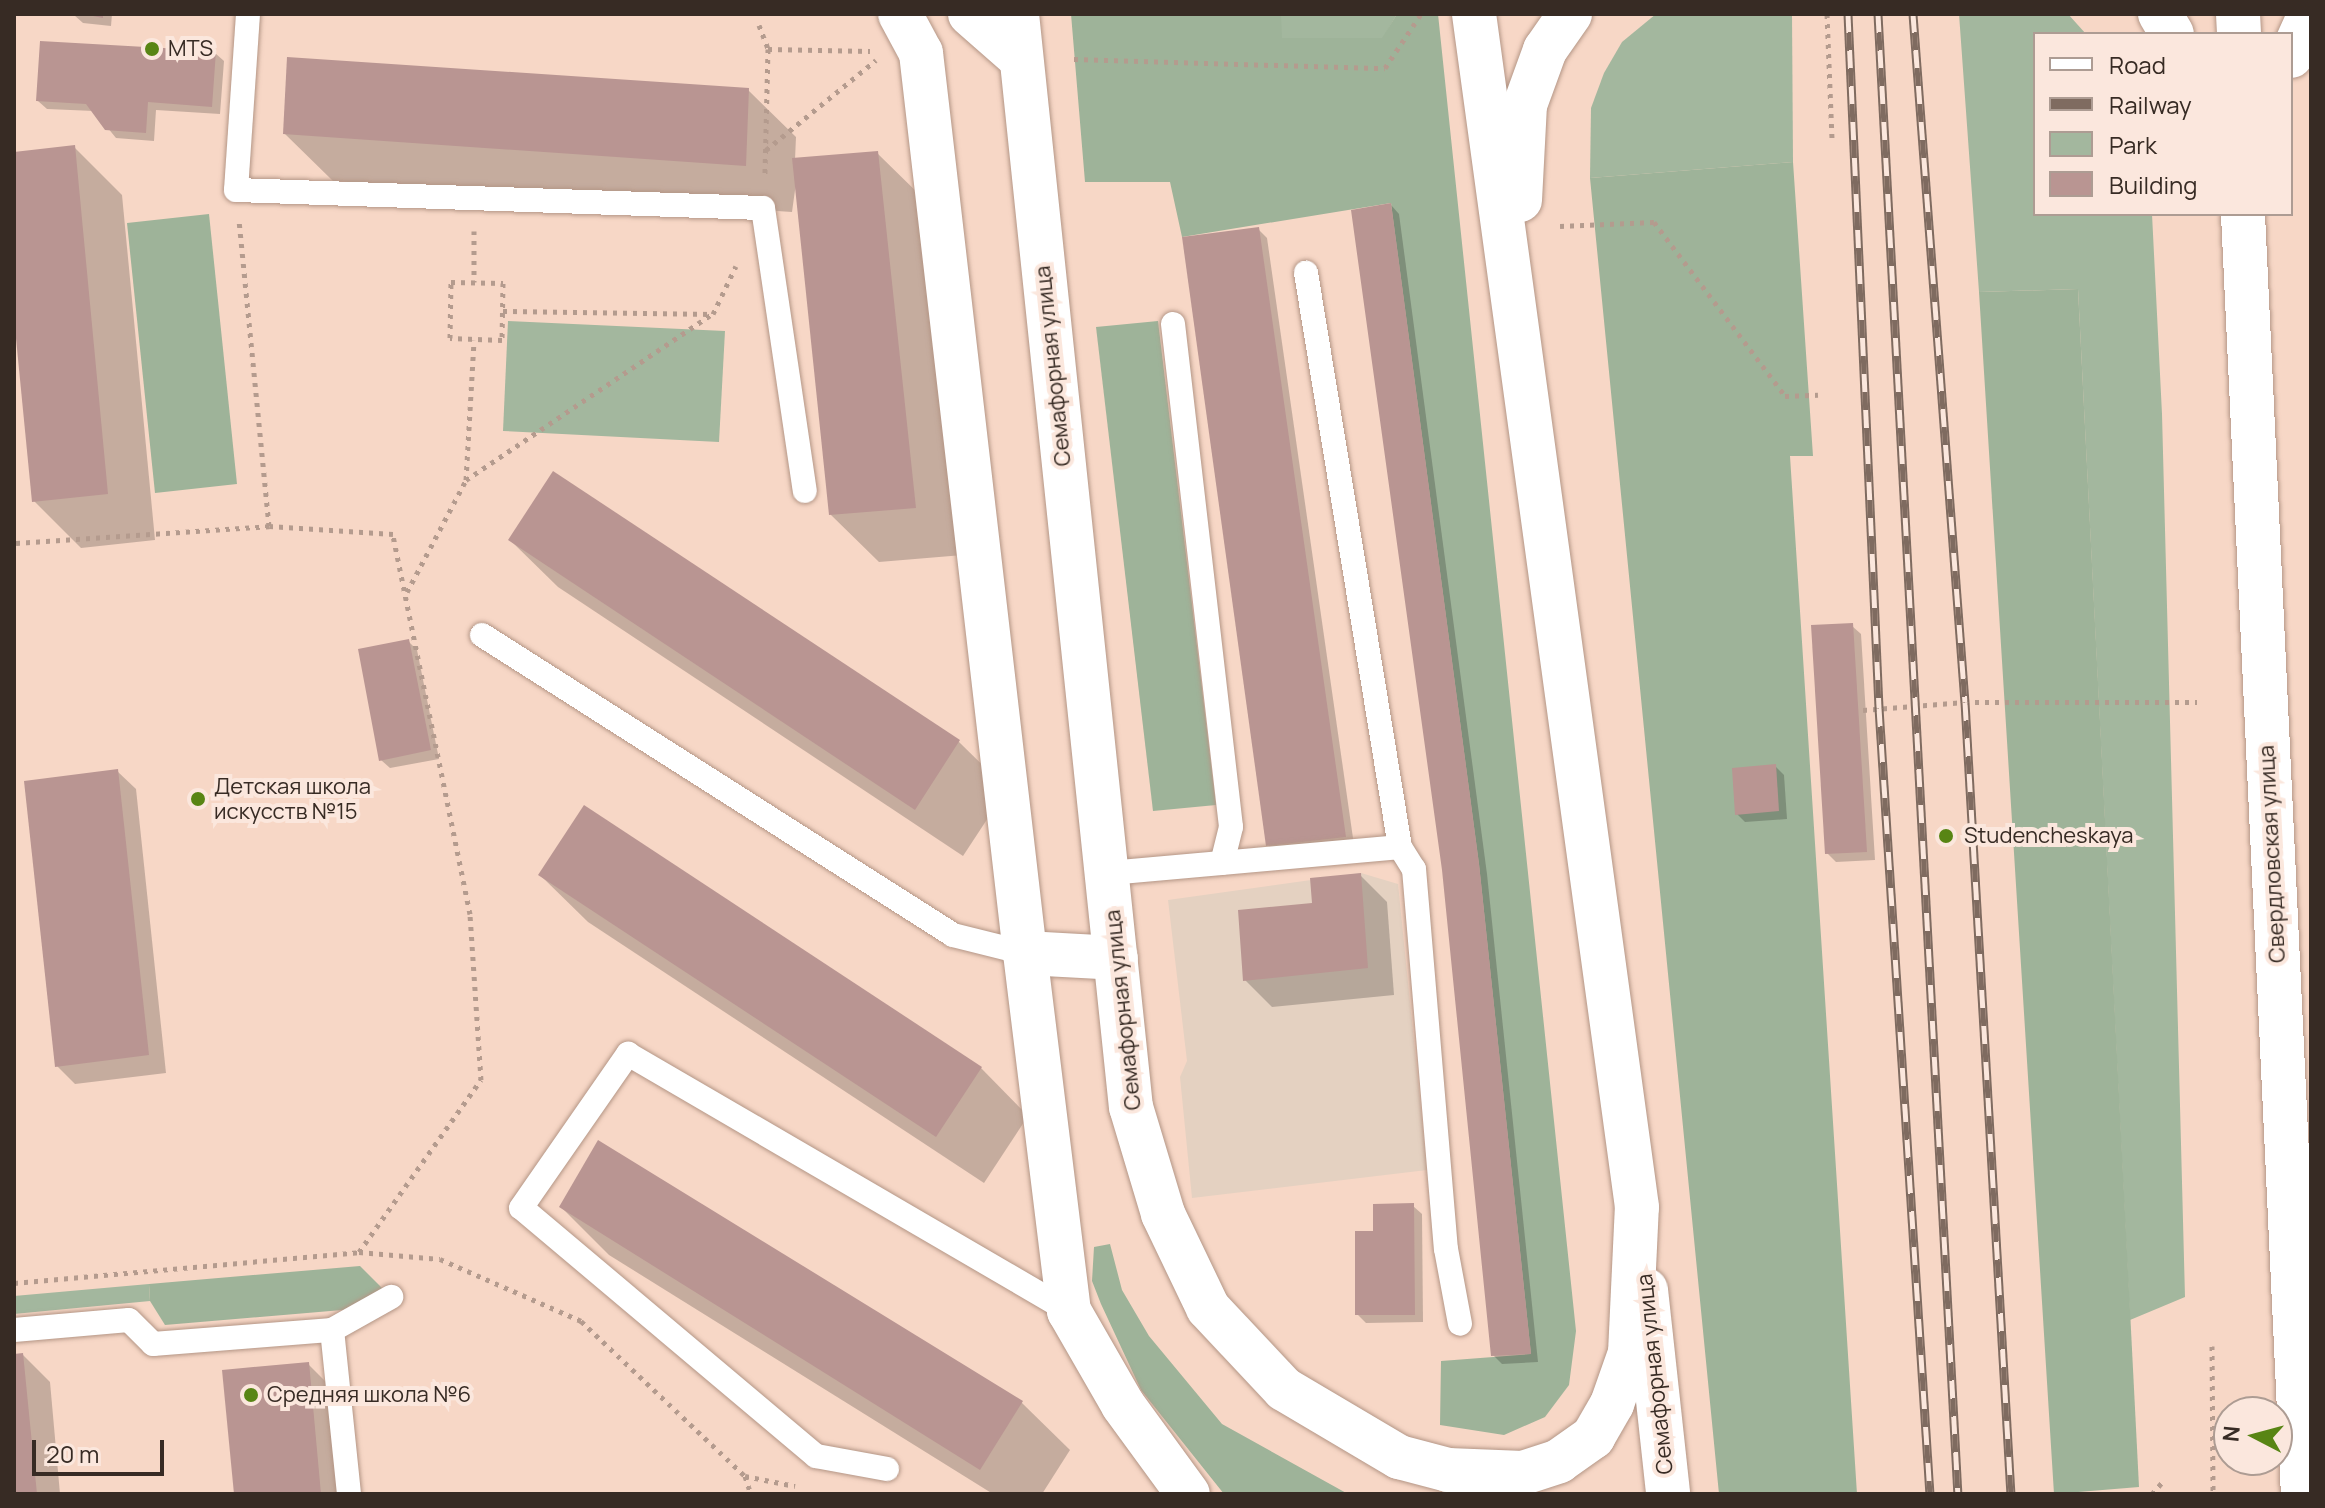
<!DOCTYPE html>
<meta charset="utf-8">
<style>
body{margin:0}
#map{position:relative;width:2325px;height:1508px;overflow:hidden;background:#f7d7c6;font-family:Manrope,sans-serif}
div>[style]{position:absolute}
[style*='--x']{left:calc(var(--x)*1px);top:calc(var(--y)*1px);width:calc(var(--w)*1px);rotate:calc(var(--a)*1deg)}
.industrial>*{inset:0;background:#e4d1c1}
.green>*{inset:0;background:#a3b79e}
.forest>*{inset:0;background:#9eb399}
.shadow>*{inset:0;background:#0003}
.building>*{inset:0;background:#b99592}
.path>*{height:5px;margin-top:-2.5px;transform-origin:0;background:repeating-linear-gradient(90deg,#b49b8e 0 4px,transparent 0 10px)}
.roads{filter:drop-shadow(0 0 2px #b49686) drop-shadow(0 0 2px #b49686)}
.lane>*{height:24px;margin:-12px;padding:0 12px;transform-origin:12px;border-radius:12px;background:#fff}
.street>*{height:44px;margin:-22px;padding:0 22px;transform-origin:22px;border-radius:22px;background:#fff}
.secondary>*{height:44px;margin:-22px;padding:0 22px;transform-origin:22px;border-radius:22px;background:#fff}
.primary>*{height:44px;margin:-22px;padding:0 22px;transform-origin:22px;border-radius:22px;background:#fff}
.highway>*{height:44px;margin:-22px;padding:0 22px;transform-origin:22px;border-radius:22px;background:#fff}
.rail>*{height:9px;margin-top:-4.5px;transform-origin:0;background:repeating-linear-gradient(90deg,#fbe7dd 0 18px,#7f6b60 0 36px);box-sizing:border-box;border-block:2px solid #7f6b60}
.dots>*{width:22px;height:22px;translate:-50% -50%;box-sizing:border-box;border:4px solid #fbe7dd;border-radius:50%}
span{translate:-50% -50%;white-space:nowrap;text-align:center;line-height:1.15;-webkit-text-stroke:8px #fbe7dd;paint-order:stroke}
.poi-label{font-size:22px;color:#372b24}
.left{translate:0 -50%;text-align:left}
.street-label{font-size:22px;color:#372b24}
.frame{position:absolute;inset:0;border:16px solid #372b24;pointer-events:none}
.legend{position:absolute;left:2033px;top:32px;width:260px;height:184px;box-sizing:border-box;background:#fbe7dd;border:2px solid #ad9c93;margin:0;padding:10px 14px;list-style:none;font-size:24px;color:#372b24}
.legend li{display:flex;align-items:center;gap:16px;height:40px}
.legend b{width:40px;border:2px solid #ad9c93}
.north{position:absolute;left:2213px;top:1396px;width:80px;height:80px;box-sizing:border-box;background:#fbe7dd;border:2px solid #ad9c93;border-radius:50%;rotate:276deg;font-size:22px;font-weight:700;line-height:32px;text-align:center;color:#372b24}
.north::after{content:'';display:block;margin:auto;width:28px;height:36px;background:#588514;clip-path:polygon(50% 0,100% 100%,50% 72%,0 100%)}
.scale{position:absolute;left:32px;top:1440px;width:132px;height:36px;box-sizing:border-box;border:4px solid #372b24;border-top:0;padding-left:10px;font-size:24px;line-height:28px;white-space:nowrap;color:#372b24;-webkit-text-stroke:6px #fbe7dd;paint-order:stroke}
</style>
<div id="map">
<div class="industrial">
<i style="clip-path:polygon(1361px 873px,1398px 884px,1427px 1170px,1192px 1198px,1180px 1077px,1187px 1061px,1168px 900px)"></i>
</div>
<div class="green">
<i style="clip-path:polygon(1281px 14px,1397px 14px,1383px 38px,1281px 38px)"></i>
<i style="clip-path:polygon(1656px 14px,1792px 14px,1793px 162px,1590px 178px,1591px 108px,1604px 73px,1622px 42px)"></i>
<i style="clip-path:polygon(1959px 14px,2068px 14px,2086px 34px,2035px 34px,2035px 214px,2152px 214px,2162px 414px,2185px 1297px,2130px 1320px,2078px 289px,1979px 292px)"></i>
<i style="clip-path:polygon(508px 321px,725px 331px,719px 442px,503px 431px)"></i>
<i style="clip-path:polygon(149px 1284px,150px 1301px,14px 1314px,14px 1296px)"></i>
</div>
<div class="forest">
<i style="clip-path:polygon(1071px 14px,1281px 14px,1282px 38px,1382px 38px,1397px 14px,1438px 14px,1576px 1331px,1569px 1385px,1545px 1417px,1504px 1435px,1440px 1425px,1441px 1361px,1531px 1354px,1479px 864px,1391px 203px,1182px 237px,1170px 182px,1085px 182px)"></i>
<i style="clip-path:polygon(1793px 162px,1813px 456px,1790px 456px,1857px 1494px,1719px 1494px,1590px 178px)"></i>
<i style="clip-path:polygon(209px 214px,237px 484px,155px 493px,127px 223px)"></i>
<i style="clip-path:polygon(2078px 289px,2139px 1487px,2054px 1494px,1979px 292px)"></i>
<i style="clip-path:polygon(1158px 321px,1216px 805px,1153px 811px,1096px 327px)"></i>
<i style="clip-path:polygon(1110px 1244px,1122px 1290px,1149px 1336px,1222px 1424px,1348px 1494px,1224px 1494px,1141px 1390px,1101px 1304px,1092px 1281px,1094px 1247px)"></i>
<i style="clip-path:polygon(360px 1266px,383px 1289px,354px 1309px,165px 1325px,150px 1301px,149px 1284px)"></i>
</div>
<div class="shadow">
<i style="clip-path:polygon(112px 14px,111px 26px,83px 23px,74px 15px)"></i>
<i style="clip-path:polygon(215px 53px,224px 61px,220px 114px,156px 110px,154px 141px,116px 138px,94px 111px,47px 109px,38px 101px)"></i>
<i style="clip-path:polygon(748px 90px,796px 137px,795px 160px,877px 153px,925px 200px,963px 555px,879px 562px,831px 515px,796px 183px,792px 212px,333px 181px,285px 134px)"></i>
<i style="clip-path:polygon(74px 147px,122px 195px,155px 540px,81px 548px,34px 501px,14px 297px,14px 154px)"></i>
<i style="clip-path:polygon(1391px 205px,1399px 214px,1487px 874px,1538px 1362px,1502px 1364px,1493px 1355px)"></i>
<i style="clip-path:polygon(1258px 229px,1267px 238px,1354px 845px,1276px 854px,1268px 845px)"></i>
<i style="clip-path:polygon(553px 473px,959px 742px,1007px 789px,963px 856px,558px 587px,510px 540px)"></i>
<i style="clip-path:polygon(1852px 626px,1861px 634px,1875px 860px,1836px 862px,1827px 853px)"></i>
<i style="clip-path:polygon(408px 641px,417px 650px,439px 759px,390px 768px,381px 760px)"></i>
<i style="clip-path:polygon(1775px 766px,1784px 775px,1787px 819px,1745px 822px,1737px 814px)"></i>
<i style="clip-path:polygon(117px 771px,136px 789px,166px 1073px,75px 1084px,57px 1066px)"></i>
<i style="clip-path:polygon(540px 875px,981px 1068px,1028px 1116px,984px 1183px,588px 922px)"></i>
<i style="clip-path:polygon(1360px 875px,1387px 902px,1394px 995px,1272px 1007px,1245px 980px,1315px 905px)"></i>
<i style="clip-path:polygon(598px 1143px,1022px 1403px,1070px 1450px,1042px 1494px,993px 1494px,609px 1255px,561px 1207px)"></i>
<i style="clip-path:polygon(1413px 1206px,1422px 1214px,1423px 1322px,1366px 1323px,1357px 1314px,1375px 1233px)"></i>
<i style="clip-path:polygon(23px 1355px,50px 1382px,60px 1494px,14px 1494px,14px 1356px)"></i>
<i style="clip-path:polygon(308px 1364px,335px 1391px,345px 1494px,236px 1494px)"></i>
</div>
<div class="building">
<i style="clip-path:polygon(83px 14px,103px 14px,103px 18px)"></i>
<i style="clip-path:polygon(40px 41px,216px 51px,212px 107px,148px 102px,146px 133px,105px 130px,86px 104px,36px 101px)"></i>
<i style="clip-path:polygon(287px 57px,749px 88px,746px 166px,283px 134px)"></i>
<i style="clip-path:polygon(75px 145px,108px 494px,32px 502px,14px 318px,14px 152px)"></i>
<i style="clip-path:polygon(878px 151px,916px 508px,829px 515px,792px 158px)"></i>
<i style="clip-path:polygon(1391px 203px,1479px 864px,1531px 1354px,1491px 1356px,1442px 870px,1351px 210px)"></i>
<i style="clip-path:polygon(1259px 227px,1346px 837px,1266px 846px,1182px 237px)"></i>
<i style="clip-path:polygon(553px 471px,960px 740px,915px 810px,508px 540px)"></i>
<i style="clip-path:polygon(1853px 623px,1867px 852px,1825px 854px,1811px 625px)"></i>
<i style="clip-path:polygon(409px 639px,431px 750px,379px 761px,358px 649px)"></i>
<i style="clip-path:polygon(1776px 764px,1779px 811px,1735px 815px,1732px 768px)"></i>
<i style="clip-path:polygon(118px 769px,149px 1055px,55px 1067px,24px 781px)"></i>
<i style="clip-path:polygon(584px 805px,982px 1067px,936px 1137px,538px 875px)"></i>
<i style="clip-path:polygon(1361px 873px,1368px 968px,1243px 981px,1238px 910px,1312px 903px,1310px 878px)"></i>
<i style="clip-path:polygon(598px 1140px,1023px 1401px,980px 1470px,559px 1207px)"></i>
<i style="clip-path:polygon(1414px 1203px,1415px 1315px,1355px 1315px,1355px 1231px,1373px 1231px,1373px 1204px)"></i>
<i style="clip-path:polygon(23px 1353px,37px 1494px,14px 1494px,14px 1354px)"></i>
<i style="clip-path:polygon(309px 1362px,321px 1494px,234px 1494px,222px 1370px)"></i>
</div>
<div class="path">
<i style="--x:1827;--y:14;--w:126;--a:87.7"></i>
<i style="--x:759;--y:25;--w:26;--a:69"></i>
<i style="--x:768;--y:49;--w:125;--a:91.4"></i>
<i style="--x:768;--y:49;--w:102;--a:1.1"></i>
<i style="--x:1074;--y:59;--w:311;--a:1.7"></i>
<i style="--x:1385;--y:68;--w:65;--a:-56.3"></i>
<i style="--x:766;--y:150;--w:142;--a:-39.3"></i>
<i style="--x:1560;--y:226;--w:94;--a:-2.4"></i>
<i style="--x:1654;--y:222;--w:218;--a:53"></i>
<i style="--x:1785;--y:396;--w:33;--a:-2"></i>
<i style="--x:474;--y:231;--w:51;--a:90"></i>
<i style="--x:451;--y:282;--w:52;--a:1.1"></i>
<i style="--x:503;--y:283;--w:57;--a:91"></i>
<i style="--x:502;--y:340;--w:52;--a:-177.8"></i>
<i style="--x:450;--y:338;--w:56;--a:-89"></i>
<i style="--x:503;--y:311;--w:210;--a:0.8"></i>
<i style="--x:713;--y:314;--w:53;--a:-64.4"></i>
<i style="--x:466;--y:480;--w:297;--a:-34"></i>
<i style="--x:16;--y:543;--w:254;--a:-3.8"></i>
<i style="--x:269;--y:526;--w:305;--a:-95.6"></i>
<i style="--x:407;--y:592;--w:127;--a:-62.2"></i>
<i style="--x:466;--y:480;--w:140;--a:-86.7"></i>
<i style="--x:1863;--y:710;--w:102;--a:-4.5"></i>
<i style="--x:1965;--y:702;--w:232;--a:0"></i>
<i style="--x:359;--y:1252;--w:81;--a:4.9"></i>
<i style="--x:440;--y:1259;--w:154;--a:23.7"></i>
<i style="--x:581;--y:1321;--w:226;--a:43.4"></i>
<i style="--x:745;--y:1476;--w:51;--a:11.3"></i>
<i style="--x:14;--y:1283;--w:346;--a:-5.1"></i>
<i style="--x:359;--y:1252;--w:211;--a:-54.7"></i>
<i style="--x:481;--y:1080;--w:166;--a:-93.8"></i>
<i style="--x:470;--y:914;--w:388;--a:-101.5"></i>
<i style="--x:393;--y:534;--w:124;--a:-176.3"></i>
<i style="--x:2212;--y:1346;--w:148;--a:89.6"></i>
<i style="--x:745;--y:1476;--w:19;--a:72"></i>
<i style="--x:2152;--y:1494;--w:18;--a:-49"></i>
</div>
<div class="roads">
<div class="lane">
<i style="--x:248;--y:14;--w:176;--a:93.9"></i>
<i style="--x:236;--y:190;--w:527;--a:1.96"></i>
<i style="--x:763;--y:208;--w:286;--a:81.6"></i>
<i style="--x:1173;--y:324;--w:506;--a:83.42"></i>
<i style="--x:1231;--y:827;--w:37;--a:104"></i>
<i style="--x:482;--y:635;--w:558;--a:32.49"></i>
<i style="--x:953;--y:935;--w:74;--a:14"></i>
<i style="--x:1400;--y:847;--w:26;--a:58"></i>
<i style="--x:1414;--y:869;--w:381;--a:85.2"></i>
<i style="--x:1446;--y:1249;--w:76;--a:79.4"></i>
<i style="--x:1110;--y:873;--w:291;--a:-5.1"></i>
<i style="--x:1400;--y:847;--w:582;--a:-99.3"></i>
<i style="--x:14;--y:1330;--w:115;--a:-5"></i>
<i style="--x:129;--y:1320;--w:34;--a:45"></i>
<i style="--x:153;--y:1344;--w:180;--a:-4.5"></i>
<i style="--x:887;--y:1469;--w:72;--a:-169.6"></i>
<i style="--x:816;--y:1456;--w:385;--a:-139.9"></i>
<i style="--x:521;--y:1208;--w:188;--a:-55.2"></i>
<i style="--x:628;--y:1054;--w:510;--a:30.23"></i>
<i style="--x:349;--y:1494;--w:165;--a:-95.9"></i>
<i style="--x:332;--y:1330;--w:68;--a:-29.2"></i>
</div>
<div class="street">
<i style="--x:900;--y:14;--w:44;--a:61.7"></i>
<i style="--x:921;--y:53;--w:906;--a:83.41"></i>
<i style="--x:1025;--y:953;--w:91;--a:3.1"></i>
<i style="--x:1025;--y:953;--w:361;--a:83"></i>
<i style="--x:1069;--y:1311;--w:108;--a:60.1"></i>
<i style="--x:1123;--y:1405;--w:110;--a:53.9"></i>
</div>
<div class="secondary">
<i style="--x:1646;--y:1290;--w:205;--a:83.8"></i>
</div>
<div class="primary">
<i style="--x:2291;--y:56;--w:46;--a:-65.7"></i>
</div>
<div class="highway">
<i style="--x:970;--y:14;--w:64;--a:41.2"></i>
<i style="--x:1017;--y:14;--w:1099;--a:84.05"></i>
<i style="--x:1131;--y:1107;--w:112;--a:73.3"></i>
<i style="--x:1163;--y:1214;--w:104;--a:64.4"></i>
<i style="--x:1208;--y:1308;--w:111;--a:46.8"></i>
<i style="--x:1284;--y:1389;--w:134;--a:30.6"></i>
<i style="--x:1399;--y:1457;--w:51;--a:14.9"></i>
<i style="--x:1448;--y:1470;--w:75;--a:2.3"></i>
<i style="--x:1523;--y:1473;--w:38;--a:-18"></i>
<i style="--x:1559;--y:1461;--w:42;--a:-35.2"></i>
<i style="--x:1593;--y:1437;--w:38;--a:-60"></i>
<i style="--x:1612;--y:1404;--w:54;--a:-70.6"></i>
<i style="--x:1630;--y:1353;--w:146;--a:-87.3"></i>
<i style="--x:1637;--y:1207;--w:1204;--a:-97.78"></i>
<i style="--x:2160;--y:14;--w:23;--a:59"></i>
<i style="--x:2238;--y:14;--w:20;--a:87"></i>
<i style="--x:1520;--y:200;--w:95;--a:-87"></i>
<i style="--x:1525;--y:105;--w:59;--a:-70"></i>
<i style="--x:1545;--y:50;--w:44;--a:-55.2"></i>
<i style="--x:2243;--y:214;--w:1281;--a:87.32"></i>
</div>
</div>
<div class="rail">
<i style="--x:1848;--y:14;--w:695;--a:87.44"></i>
<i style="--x:1879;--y:708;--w:788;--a:86.29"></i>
<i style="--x:1878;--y:14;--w:1482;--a:86.91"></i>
<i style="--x:1913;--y:14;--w:690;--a:85.68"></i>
<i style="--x:1965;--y:702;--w:793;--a:86.68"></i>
</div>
<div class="dots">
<i style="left:152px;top:49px;background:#588514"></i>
<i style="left:198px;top:799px;background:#588514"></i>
<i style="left:1946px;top:836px;background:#588514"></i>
<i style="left:251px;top:1395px;background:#588514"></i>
</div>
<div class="poi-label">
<span class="left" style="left:168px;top:49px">MTS</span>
<span class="left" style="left:214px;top:799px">Детская школа<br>искусств №15</span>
<span class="left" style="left:1964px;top:836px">Studencheskaya</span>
<span class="left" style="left:267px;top:1395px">Средняя школа №6</span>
</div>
<div class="street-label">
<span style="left:1053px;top:366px;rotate:-96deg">Семафорная улица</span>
<span style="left:2272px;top:854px;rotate:-93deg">Свердловская улица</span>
<span style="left:1123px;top:1010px;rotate:-96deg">Семафорная улица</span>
<span style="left:1655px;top:1374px;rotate:-96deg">Семафорная улица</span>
</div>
<div class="frame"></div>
<ul class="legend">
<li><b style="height:10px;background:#fff"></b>Road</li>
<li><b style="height:10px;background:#7f6b60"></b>Railway</li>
<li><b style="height:22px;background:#a3b79e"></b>Park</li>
<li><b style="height:22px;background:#b99592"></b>Building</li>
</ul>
<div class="north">N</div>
<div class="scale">20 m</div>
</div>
